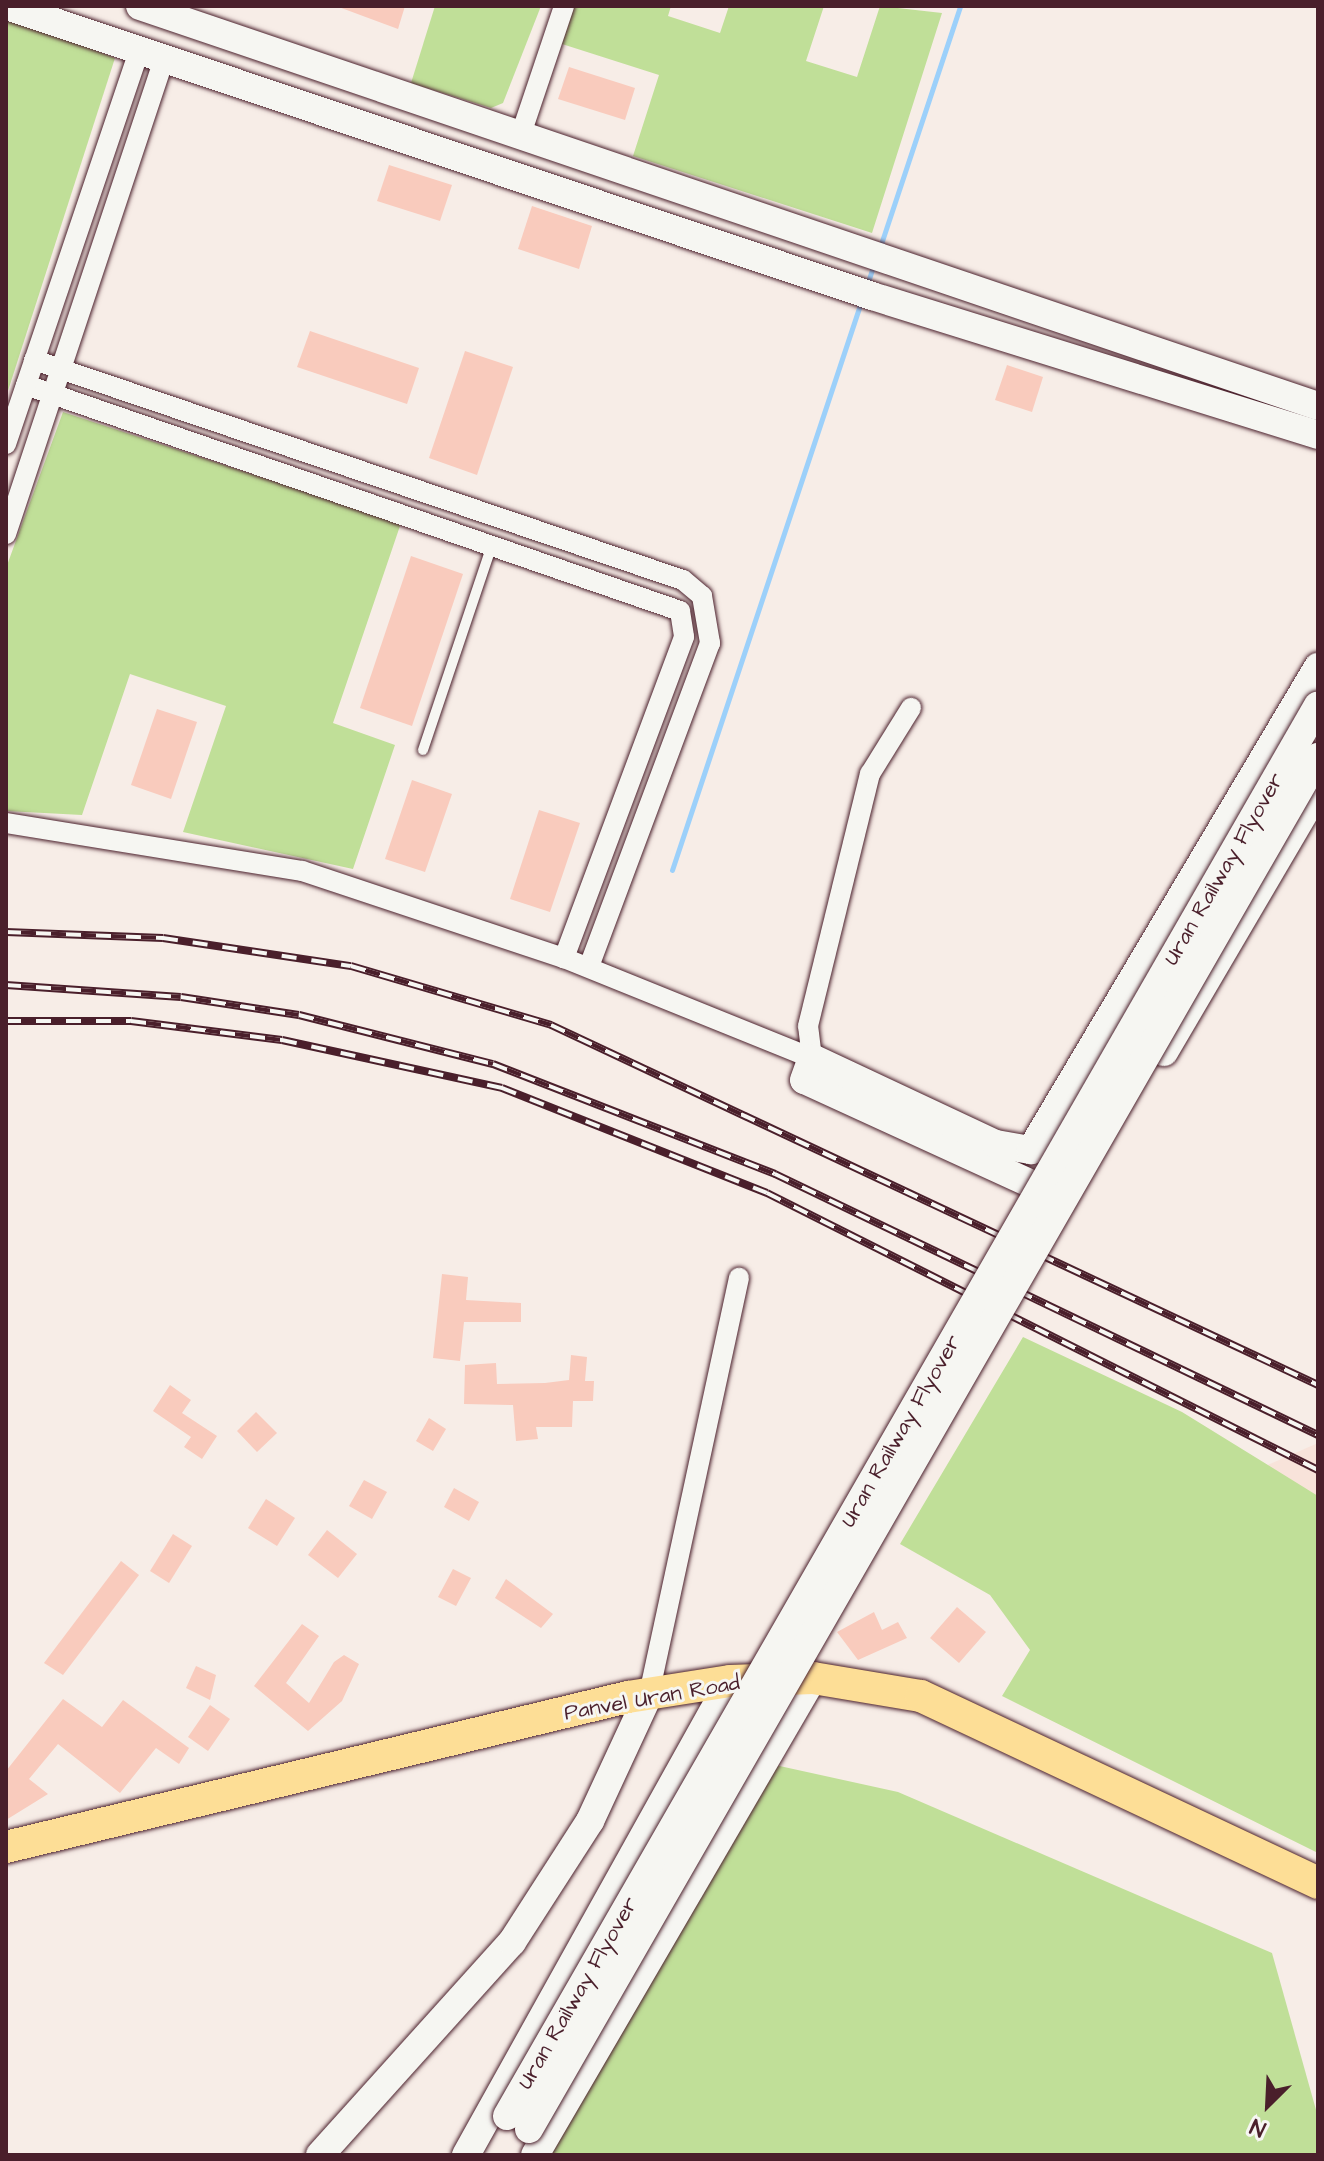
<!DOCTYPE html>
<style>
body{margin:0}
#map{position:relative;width:1324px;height:2161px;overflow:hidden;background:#f7ede7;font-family:"Architects Daughter",sans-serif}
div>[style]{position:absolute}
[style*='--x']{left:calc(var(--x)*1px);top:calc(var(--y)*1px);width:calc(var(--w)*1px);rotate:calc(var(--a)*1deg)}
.built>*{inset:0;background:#f8e3da}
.green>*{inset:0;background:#c0df98}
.stream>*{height:5px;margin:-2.5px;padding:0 2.5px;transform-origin:2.5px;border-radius:2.5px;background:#9cd0fa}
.building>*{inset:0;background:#f9cbbd}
.roads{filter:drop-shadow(0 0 2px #4a1f2b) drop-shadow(0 0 2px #4a1f2b)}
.lane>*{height:10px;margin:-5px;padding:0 5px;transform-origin:5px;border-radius:5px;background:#f6f6f2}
.street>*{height:20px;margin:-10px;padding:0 10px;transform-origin:10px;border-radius:10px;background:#f6f6f2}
.secondary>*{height:28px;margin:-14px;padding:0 14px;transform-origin:14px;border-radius:14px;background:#f6f6f2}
.primary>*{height:32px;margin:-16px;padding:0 16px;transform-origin:16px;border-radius:16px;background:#fdde96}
.rail>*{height:8px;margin-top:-4px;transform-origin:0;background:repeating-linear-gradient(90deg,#f6f6f2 0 15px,#4a1f2b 0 30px);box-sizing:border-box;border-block:2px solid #4a1f2b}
.bridges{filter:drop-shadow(0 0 2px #4a1f2b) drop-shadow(0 0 2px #4a1f2b)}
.secondary-bridge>*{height:28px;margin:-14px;padding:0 14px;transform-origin:14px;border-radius:14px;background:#f6f6f2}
span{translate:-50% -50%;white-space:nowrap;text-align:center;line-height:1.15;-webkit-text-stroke:6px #f6f6f2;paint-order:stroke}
.street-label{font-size:22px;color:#4a1f2b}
.frame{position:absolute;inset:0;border:8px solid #4a1f2b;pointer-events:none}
.north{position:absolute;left:1228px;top:2065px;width:80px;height:80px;-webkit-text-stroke:6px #f6f6f2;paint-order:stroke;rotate:204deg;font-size:22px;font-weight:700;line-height:32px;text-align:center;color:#4a1f2b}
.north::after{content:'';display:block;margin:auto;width:28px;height:36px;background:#4a1f2b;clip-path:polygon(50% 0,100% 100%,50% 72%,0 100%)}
</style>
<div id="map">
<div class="built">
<i style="clip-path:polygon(1318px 1443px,1318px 1496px,1263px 1467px)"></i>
</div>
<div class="green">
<i style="clip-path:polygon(435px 6px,541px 6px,503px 103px,491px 108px,411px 83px)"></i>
<i style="clip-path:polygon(574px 6px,671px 6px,668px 16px,720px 33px,729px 6px,824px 6px,806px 61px,857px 77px,880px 6px,942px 13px,872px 233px,633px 156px,659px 75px,562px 44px)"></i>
<i style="clip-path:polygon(6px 16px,115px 58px,6px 397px)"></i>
<i style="clip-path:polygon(63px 412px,401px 523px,333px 723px,395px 745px,353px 869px,183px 832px,226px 706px,130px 674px,82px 815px,6px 811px,6px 568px)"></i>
<i style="clip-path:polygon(1023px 1337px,1182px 1412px,1318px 1496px,1318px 1853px,1002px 1696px,1030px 1650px,990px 1595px,900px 1544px)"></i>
<i style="clip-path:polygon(775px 1765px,898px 1792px,1272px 1953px,1318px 2117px,1318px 2155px,548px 2155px)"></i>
</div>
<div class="stream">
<i style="--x:880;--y:247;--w:254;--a:-71.6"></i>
<i style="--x:867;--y:285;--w:22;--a:-72"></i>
<i style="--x:672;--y:870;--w:599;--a:-71.6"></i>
</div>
<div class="building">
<i style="clip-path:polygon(336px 6px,405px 6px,398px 29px)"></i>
<i style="clip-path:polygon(569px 67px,635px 88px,625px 120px,558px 99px)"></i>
<i style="clip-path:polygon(389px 165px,452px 185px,440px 221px,377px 201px)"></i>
<i style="clip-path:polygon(532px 206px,592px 226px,579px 269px,518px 249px)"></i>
<i style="clip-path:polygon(310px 331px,419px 368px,407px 404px,297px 367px)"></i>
<i style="clip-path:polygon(465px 351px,513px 367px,477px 475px,429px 458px)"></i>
<i style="clip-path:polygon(1007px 365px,1043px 377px,1032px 412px,995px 400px)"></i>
<i style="clip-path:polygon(411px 556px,463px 574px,412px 726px,360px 708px)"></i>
<i style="clip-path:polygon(157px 709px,197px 722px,171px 799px,131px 785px)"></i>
<i style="clip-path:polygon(412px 780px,452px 794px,425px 872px,385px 859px)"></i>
<i style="clip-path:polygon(539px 810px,580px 823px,550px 912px,510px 899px)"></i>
<i style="clip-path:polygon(442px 1274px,468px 1277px,466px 1300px,521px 1303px,521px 1322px,464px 1322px,460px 1361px,433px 1358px)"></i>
<i style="clip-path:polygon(571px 1355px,587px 1357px,585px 1381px,594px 1381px,593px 1401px,573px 1401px,572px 1427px,536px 1427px,538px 1439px,516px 1441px,513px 1405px,464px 1404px,465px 1365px,496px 1363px,497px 1384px,545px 1383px,569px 1380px)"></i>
<i style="clip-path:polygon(170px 1385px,191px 1400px,182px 1413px,217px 1436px,202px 1459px,184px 1447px,191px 1437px,153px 1411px)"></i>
<i style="clip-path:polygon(256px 1412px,277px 1433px,257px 1452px,237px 1431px)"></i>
<i style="clip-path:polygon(429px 1418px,446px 1429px,433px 1451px,416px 1441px)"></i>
<i style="clip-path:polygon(364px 1480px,387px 1492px,372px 1519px,349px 1506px)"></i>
<i style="clip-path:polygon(454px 1488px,479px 1502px,469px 1521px,444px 1507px)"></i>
<i style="clip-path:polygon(266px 1499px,295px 1518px,277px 1546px,248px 1528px)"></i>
<i style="clip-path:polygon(327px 1530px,357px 1554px,338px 1578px,308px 1555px)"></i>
<i style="clip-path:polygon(173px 1534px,192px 1546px,169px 1583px,150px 1571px)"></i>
<i style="clip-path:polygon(121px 1561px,139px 1575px,63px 1675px,44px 1663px)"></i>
<i style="clip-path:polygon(453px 1569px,471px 1578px,456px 1606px,438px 1597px)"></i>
<i style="clip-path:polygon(506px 1579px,553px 1614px,541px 1628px,495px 1598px)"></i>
<i style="clip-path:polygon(957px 1607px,986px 1632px,959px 1663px,930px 1638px)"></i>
<i style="clip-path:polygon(874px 1612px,882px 1630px,898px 1622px,907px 1638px,858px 1660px,837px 1632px)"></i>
<i style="clip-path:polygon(302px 1624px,319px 1636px,286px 1683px,309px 1703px,334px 1662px,344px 1655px,359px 1664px,342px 1701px,308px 1731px,254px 1686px)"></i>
<i style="clip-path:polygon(196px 1666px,216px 1675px,210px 1700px,186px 1688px)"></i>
<i style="clip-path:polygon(63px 1699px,102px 1727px,123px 1700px,189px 1748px,179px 1764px,156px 1748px,120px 1793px,58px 1744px,29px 1779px,48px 1794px,6px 1820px,6px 1771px)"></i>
<i style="clip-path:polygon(210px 1705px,230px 1719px,208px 1751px,188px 1737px)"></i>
</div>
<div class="roads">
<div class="lane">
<i style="--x:423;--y:750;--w:216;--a:-71.4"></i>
</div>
<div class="street">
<i style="--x:521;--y:134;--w:135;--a:-71.4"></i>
<i style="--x:34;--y:360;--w:685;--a:18.73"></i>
<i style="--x:683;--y:580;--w:25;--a:40"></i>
<i style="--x:702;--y:596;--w:48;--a:80.3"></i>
<i style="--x:710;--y:643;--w:346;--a:110.5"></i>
<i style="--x:26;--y:385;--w:692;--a:19.06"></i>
<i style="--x:680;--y:611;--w:26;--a:81"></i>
<i style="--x:684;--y:637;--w:343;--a:110.5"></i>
<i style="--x:6;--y:444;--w:416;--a:-71.3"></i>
<i style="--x:6;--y:534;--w:501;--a:-71.6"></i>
<i style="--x:6;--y:823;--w:300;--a:9.2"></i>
<i style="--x:302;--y:871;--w:276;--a:18.4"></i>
<i style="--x:564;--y:958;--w:267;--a:22"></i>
<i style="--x:812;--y:1058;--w:32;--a:-97"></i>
<i style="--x:808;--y:1026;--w:260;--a:-76.2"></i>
<i style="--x:870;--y:774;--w:78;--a:-58.2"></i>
<i style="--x:649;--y:1694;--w:426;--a:-77.8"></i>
</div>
<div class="secondary">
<i style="--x:7;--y:6;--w:912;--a:18.53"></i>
<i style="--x:872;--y:296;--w:467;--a:17.3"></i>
<i style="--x:140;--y:6;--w:1244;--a:18.76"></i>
<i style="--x:1164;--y:1052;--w:305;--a:-59.6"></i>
<i style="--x:1060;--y:1197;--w:281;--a:-155.4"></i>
<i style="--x:804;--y:1080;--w:23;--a:-70"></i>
<i style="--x:812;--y:1058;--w:203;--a:25.1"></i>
<i style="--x:996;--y:1144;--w:36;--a:10"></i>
<i style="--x:1031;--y:1150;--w:562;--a:-59.28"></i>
<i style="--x:320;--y:2155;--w:287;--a:-48"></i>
<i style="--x:512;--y:1942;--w:144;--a:-57.2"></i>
<i style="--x:590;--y:1821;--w:140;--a:-65.1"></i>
<i style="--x:466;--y:2155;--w:543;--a:-60.88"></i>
<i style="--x:535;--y:2155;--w:552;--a:-59.77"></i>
</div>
<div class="primary">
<i style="--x:6;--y:1847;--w:640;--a:-13.56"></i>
<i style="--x:628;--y:1697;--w:103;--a:-8.9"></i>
<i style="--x:730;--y:1681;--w:83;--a:-2.1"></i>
<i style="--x:813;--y:1678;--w:109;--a:9.5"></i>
<i style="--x:921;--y:1696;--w:439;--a:25.2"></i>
</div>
</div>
<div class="rail">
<i style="--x:6;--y:932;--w:157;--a:2.2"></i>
<i style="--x:163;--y:938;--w:190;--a:8.5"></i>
<i style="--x:351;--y:966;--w:209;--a:16.4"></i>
<i style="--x:551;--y:1025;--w:847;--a:25.14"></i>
<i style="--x:6;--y:985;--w:175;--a:3.9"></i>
<i style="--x:181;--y:997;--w:119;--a:8.7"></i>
<i style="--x:299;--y:1015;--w:200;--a:14.2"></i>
<i style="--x:493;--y:1064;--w:303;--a:21.3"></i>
<i style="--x:775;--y:1174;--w:602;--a:25.67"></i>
<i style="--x:6;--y:1021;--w:125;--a:0"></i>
<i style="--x:131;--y:1021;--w:152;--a:7.2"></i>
<i style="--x:282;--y:1040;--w:225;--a:12.3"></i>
<i style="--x:502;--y:1088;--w:285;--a:21.6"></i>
<i style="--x:767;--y:1193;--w:617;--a:26.69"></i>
</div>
<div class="bridges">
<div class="secondary-bridge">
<i style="--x:507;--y:2116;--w:1627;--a:-60.11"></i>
<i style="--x:529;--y:2129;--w:1583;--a:-60.1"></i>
</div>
</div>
<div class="street-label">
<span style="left:1224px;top:869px;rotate:-60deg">Uran Railway Flyover</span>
<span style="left:901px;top:1431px;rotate:-60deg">Uran Railway Flyover</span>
<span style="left:652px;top:1698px;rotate:-10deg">Panvel Uran Road</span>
<span style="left:578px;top:1993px;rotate:-60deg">Uran Railway Flyover</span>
</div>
<div class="frame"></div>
<div class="north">N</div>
</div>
